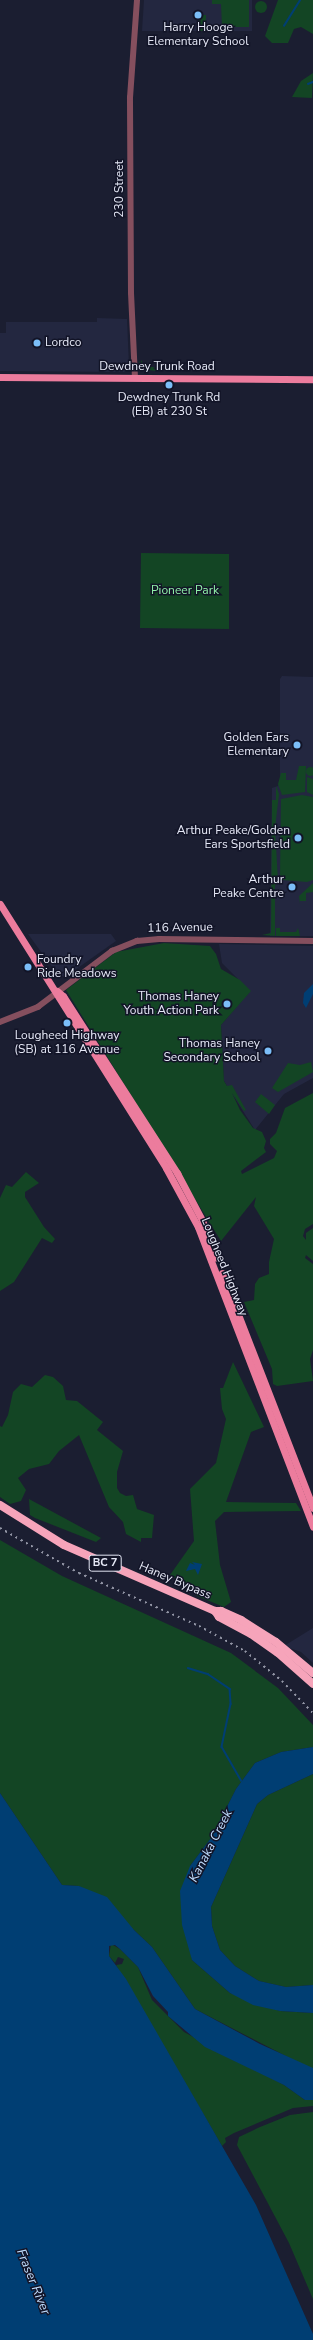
<!DOCTYPE html>
<style>
body{margin:0}
#map{position:relative;width:313px;height:2340px;overflow:hidden;background:#1b1e31;font-family:"Nunito Sans",sans-serif}
div>[style]{position:absolute}
[style*='--x']{left:calc(var(--x)*1px);top:calc(var(--y)*1px);width:calc(var(--w)*1px);rotate:calc(var(--a)*1deg)}
.built>*{inset:0;background:#232740}
.green>*{inset:0;background:#134524}
.round{border-radius:50%}
.water>*{inset:0;background:#003e73}
.stream>*{height:1.5px;margin:-0.75px;padding:0 0.75px;transform-origin:0.75px;border-radius:0.75px;background:#003e73}
.minor>*{height:5.5px;margin:-2.75px;padding:0 2.75px;transform-origin:2.75px;border-radius:2.75px;background:#854f5e}
.major>*{height:7px;margin:-3.5px;padding:0 3.5px;transform-origin:3.5px;border-radius:3.5px;background:#ec7c9d}
.highway>*{height:8px;margin:-4px;padding:0 4px;transform-origin:4px;border-radius:4px;background:#f6a4ba}
.rail>*{height:1.5px;margin-top:-0.75px;transform-origin:0;background:repeating-linear-gradient(90deg,#9295a5 0 2px,transparent 0 6px)}
.dots>*{width:11px;height:11px;translate:-50% -50%;box-sizing:border-box;border:2px solid #121427;border-radius:50%}
span{translate:-50% -50%;white-space:nowrap;text-align:center;line-height:1.15;-webkit-text-stroke:3px #121427;paint-order:stroke}
.shield-label span{padding:1px 3px;background:#121427;border:1px solid;border-radius:3px;-webkit-text-stroke-width:0}
.shield-label{font-size:11px;color:#e6e9f7;font-weight:700}
.poi-label{font-size:12px;color:#e6e9f7}
.left{translate:0 -50%;text-align:left}
.right{translate:-100% -50%;text-align:right}
.street-label{font-size:12px;color:#e6e9f7}
.park-label{font-size:12px;color:#91f3aa}
.water-label{font-size:13px;color:#bfdcfd;font-style:italic}
</style>
<div id="map">
<div class="built">
<i style="clip-path:polygon(144px 0,252px 0,252px 31px,142px 31px)"></i>
<i style="clip-path:polygon(97px 318px,127px 319px,129px 366px,124px 372px,0 371px,0 333px,6px 333px,6px 322px,97px 322px)"></i>
<i style="clip-path:polygon(282px 676px,313px 677px,313px 936px,270px 936px,272px 788px,278px 786px,280px 781px,280px 679px)"></i>
<i style="clip-path:polygon(28px 934px,111px 934px,116px 941px,65px 977px,58px 975px)"></i>
<i style="clip-path:polygon(219px 944px,313px 946px,313px 1078px,284px 1094px,255px 1130px,224px 1081px,221px 1025px,250px 991px,222px 963px)"></i>
<i style="clip-path:polygon(313px 1628px,313px 1663px,301px 1652px,284px 1646px)"></i>
</div>
<div class="green">
<i style="clip-path:polygon(212px 0,249px 0,249px 27px,222px 27px,221px 4px,212px 4px)"></i>
<i style="clip-path:polygon(278px 0,313px 0,313px 34px,301px 27px,294px 29px,288px 43px,272px 43px,265px 36px)"></i>
<i class="round" style="left:255px;top:1px;width:12px;height:12px"></i>
<i style="clip-path:polygon(198px 15px,206px 15px,206px 31px,198px 31px)"></i>
<i style="clip-path:polygon(313px 73px,312px 98px,292px 97px,301px 81px)"></i>
<i style="clip-path:polygon(139px 360px,142px 368px,145px 368px,141px 365px,141px 360px,145px 367px,155px 367px,153px 368px,157px 371px,140px 369px)"></i>
<i style="clip-path:polygon(141px 553px,229px 554px,229px 629px,140px 628px)"></i>
<i style="clip-path:polygon(299px 766px,306px 766px,305px 792px,282px 795px,278px 784px,281px 773px,286px 773px,286px 780px,296px 780px)"></i>
<i class="round" style="left:305.5px;top:766.5px;width:9px;height:9px"></i>
<i style="clip-path:polygon(307px 777px,313px 779px,313px 795px,307px 792px)"></i>
<i style="clip-path:polygon(276px 786px,279px 794px,275px 828px,278px 881px,275px 886px,275px 936px,262px 935px,271px 933px,272px 800px,276px 800px)"></i>
<i style="clip-path:polygon(302px 795px,313px 797px,313px 880px,307px 882px,283px 880px,280px 877px,281px 799px)"></i>
<i style="clip-path:polygon(313px 883px,313px 892px,306px 893px,306px 901px,300px 901px,300px 904px,299px 896px)"></i>
<i style="clip-path:polygon(276px 928px,280px 928px,280px 932px,296px 932px,298px 928px,300px 936px,276px 936px)"></i>
<i style="clip-path:polygon(164px 943px,210px 946px,216px 954px,221px 969px,240px 980px,251px 991px,221px 1025px,224px 1081px,227px 1086px,232px 1085px,246px 1110px,244px 1111px,232px 1093px,240px 1110px,253px 1128px,262px 1132px,266px 1141px,264px 1148px,266px 1152px,241px 1171px,242px 1174px,274px 1158px,277px 1151px,270px 1144px,270px 1139px,276px 1133px,285px 1108px,313px 1093px,313px 1224px,305px 1229px,303px 1236px,306px 1240px,306px 1233px,313px 1228px,313px 1261px,306px 1255px,305px 1258px,313px 1264px,313px 1350px,310px 1359px,313px 1381px,277px 1386px,273px 1384px,272px 1369px,244px 1302px,254px 1300px,255px 1284px,259px 1278px,269px 1274px,269px 1262px,274px 1239px,254px 1206px,256px 1197px,221px 1241px,66px 990px,116px 952px)"></i>
<i style="clip-path:polygon(311px 1062px,313px 1072px,278px 1092px,272px 1088px,288px 1063px,300px 1065px)"></i>
<i style="clip-path:polygon(261px 1094px,275px 1105px,269px 1114px,255px 1102px)"></i>
<i style="clip-path:polygon(26px 1172px,39px 1183px,25px 1192px,25px 1197px,44px 1227px,55px 1239px,52px 1243px,42px 1238px,14px 1282px,0 1291px,0 1198px,6px 1185px,12px 1187px)"></i>
<i style="clip-path:polygon(233px 1362px,264px 1427px,251px 1432px,226px 1502px,296px 1503px,301px 1511px,224px 1512px,215px 1521px,220px 1565px,231px 1602px,224px 1607px,197px 1596px,188px 1587px,170px 1575px,194px 1541px,190px 1489px,216px 1463px,226px 1419px,222px 1409px,220px 1388px,223px 1388px)"></i>
<i style="clip-path:polygon(45px 1375px,53px 1377px,63px 1386px,66px 1400px,77px 1401px,103px 1422px,97px 1430px,123px 1451px,117px 1472px,117px 1488px,120px 1493px,126px 1496px,133px 1495px,137px 1509px,154px 1515px,152px 1538px,141px 1538px,141px 1542px,126px 1534px,123px 1522px,109px 1507px,79px 1435px,59px 1451px,49px 1464px,29px 1469px,18px 1478px,26px 1490px,21px 1501px,10px 1504px,0 1497px,0 1426px,2px 1427px,8px 1415px,13px 1392px,21px 1384px,32px 1387px)"></i>
<i style="clip-path:polygon(29px 1499px,101px 1538px,96px 1542px,35px 1518px,30px 1515px)"></i>
<i style="clip-path:polygon(0 1540px,62px 1576px,231px 1653px,278px 1688px,313px 1725px,313px 1747px,281px 1752px,255px 1763px,236px 1789px,211px 1838px,190px 1866px,192px 1960px,230px 1993px,280px 2011px,313px 2013px,313px 2073px,307px 2067px,195px 2009px,152px 1947px,134px 1930px,79px 1886px,62px 1885px,0 1793px)"></i>
<i style="clip-path:polygon(313px 1774px,313px 1985px,286px 1987px,259px 1981px,235px 1966px,220px 1950px,212px 1926px,211px 1907px,257px 1804px,268px 1795px)"></i>
<i style="clip-path:polygon(111px 1944px,120px 1949px,138px 1967px,152px 2000px,184px 2032px,284px 2085px,305px 2100px,313px 2100px,313px 2106px,293px 2108px,234px 2133px,225px 2138px,226px 2142px,222px 2146px,116px 1965px,122px 1964px,124px 1959px,118px 1957px,115px 1963px,109px 1956px)"></i>
<i style="clip-path:polygon(313px 2112px,313px 2299px,289px 2243px,237px 2145px,239px 2137px,260px 2127px,290px 2115px)"></i>
</div>
<div class="water">
<i style="clip-path:polygon(313px 984px,313px 994px,306px 1008px,303px 1003px,304px 993px)"></i>
<i style="clip-path:polygon(192px 1562px,202px 1564px,198px 1575px,195px 1569px,186px 1571px,190px 1563px,195px 1565px)"></i>
<i style="clip-path:polygon(313px 1747px,313px 1774px,268px 1795px,257px 1804px,211px 1907px,212px 1926px,220px 1950px,235px 1966px,259px 1981px,286px 1987px,313px 1985px,313px 2013px,280px 2011px,253px 2005px,230px 1993px,192px 1960px,182px 1925px,180px 1891px,190px 1866px,211px 1838px,236px 1789px,255px 1763px,281px 1752px)"></i>
<i style="clip-path:polygon(0 1793px,62px 1885px,79px 1886px,107px 1897px,134px 1930px,152px 1947px,195px 2009px,260px 2044px,313px 2068px,313px 2100px,305px 2100px,284px 2085px,205px 2047px,168px 2016px,168px 2012px,153px 1996px,138px 1967px,120px 1949px,115px 1945px,109px 1946px,109px 1956px,126px 1979px,256px 2205px,313px 2334px,313px 2340px,0 2340px)"></i>
</div>
<div class="stream">
<i style="--x:284;--y:26;--w:31;--a:-58"></i>
<i style="--x:308;--y:84;--w:5;--a:-22"></i>
<i style="--x:188;--y:1668;--w:21;--a:17"></i>
<i style="--x:208;--y:1674;--w:27;--a:34"></i>
<i style="--x:230;--y:1689;--w:15;--a:86"></i>
<i style="--x:231;--y:1704;--w:44;--a:101.8"></i>
<i style="--x:222;--y:1747;--w:39;--a:60"></i>
</div>
<div class="minor">
<i style="--x:135;--y:378;--w:85;--a:-92.7"></i>
<i style="--x:131;--y:293;--w:195;--a:-90.3"></i>
<i style="--x:130;--y:98;--w:98;--a:-85.9"></i>
<i style="--x:0;--y:1022;--w:41;--a:-21.5"></i>
<i style="--x:38;--y:1007;--w:93;--a:-37.1"></i>
<i style="--x:112;--y:951;--w:27;--a:-22"></i>
<i style="--x:137;--y:941;--w:22;--a:-5"></i>
<i style="--x:159;--y:939;--w:154;--a:0.7"></i>
</div>
<div class="major">
<i style="--x:0;--y:377;--w:313;--a:0.4"></i>
<i style="--x:0;--y:904;--w:312;--a:57.8"></i>
<i style="--x:166;--y:1168;--w:67;--a:61.5"></i>
<i style="--x:198;--y:1227;--w:321;--a:69"></i>
<i style="--x:57;--y:991;--w:8;--a:40"></i>
<i style="--x:63;--y:996;--w:211;--a:57.2"></i>
<i style="--x:177;--y:1173;--w:53;--a:62"></i>
<i style="--x:202;--y:1220;--w:40;--a:69.8"></i>
<i style="--x:222;--y:1273;--w:252;--a:68.8"></i>
</div>
<div class="highway">
<i style="--x:0;--y:1505;--w:75;--a:32"></i>
<i style="--x:64;--y:1545;--w:165;--a:23.6"></i>
<i style="--x:215;--y:1611;--w:6;--a:0"></i>
<i style="--x:221;--y:1611;--w:22;--a:24"></i>
<i style="--x:241;--y:1620;--w:41;--a:32.2"></i>
<i style="--x:276;--y:1642;--w:48;--a:40"></i>
<i style="--x:215;--y:1611;--w:7;--a:56"></i>
<i style="--x:219;--y:1617;--w:36;--a:28"></i>
<i style="--x:251;--y:1634;--w:32;--a:35"></i>
<i style="--x:277;--y:1652;--w:48;--a:41.6"></i>
</div>
<div class="rail">
<i style="--x:0;--y:1528;--w:91;--a:29.7"></i>
<i style="--x:79;--y:1573;--w:131;--a:23.8"></i>
<i style="--x:199;--y:1626;--w:52;--a:28.5"></i>
<i style="--x:245;--y:1651;--w:48;--a:39"></i>
<i style="--x:282;--y:1681;--w:45;--a:45.9"></i>
</div>
<div class="dots">
<i style="left:198px;top:15px;background:#7bbef8"></i>
<i style="left:37px;top:343px;background:#7bbef8"></i>
<i style="left:169px;top:385px;background:#7bbef8"></i>
<i style="left:297px;top:745px;background:#7bbef8"></i>
<i style="left:298px;top:838px;background:#7bbef8"></i>
<i style="left:292px;top:887px;background:#7bbef8"></i>
<i style="left:28px;top:967px;background:#7bbef8"></i>
<i style="left:227px;top:1004px;background:#7bbef8"></i>
<i style="left:67px;top:1023px;background:#7bbef8"></i>
<i style="left:268px;top:1051px;background:#7bbef8"></i>
</div>
<div class="shield-label">
<span style="left:105px;top:1563px">BC 7</span>
</div>
<div class="poi-label">
<span style="left:198px;top:35px">Harry Hooge<br>Elementary School</span>
<span class="left" style="left:45px;top:343px">Lordco</span>
<span style="left:169px;top:405px">Dewdney Trunk Rd<br>(EB) at 230 St</span>
<span class="right" style="left:289px;top:745px">Golden Ears<br>Elementary</span>
<span class="right" style="left:290px;top:838px">Arthur Peake/Golden<br>Ears Sportsfield</span>
<span class="right" style="left:284px;top:887px">Arthur<br>Peake Centre</span>
<span class="left" style="left:37px;top:967px">Foundry<br>Ride Meadows</span>
<span class="right" style="left:219px;top:1004px">Thomas Haney<br>Youth Action Park</span>
<span style="left:67px;top:1043px">Lougheed Highway<br>(SB) at 116 Avenue</span>
<span class="right" style="left:260px;top:1051px">Thomas Haney<br>Secondary School</span>
</div>
<div class="street-label">
<span style="left:120px;top:189px;rotate:-90deg">230 Street</span>
<span style="left:157px;top:367px">Dewdney Trunk Road</span>
<span style="left:180px;top:928px;rotate:-1deg">116 Avenue</span>
<span style="left:224px;top:1267px;rotate:68deg">Lougheed Highway</span>
<span style="left:175px;top:1581px;rotate:23deg">Haney Bypass</span>
</div>
<div class="park-label">
<span style="left:185px;top:591px">Pioneer Park</span>
</div>
<div class="water-label">
<span style="left:211px;top:1846px;rotate:-63deg">Kanaka Creek</span>
<span style="left:33px;top:2282px;rotate:68deg">Fraser River</span>
</div>
</div>
